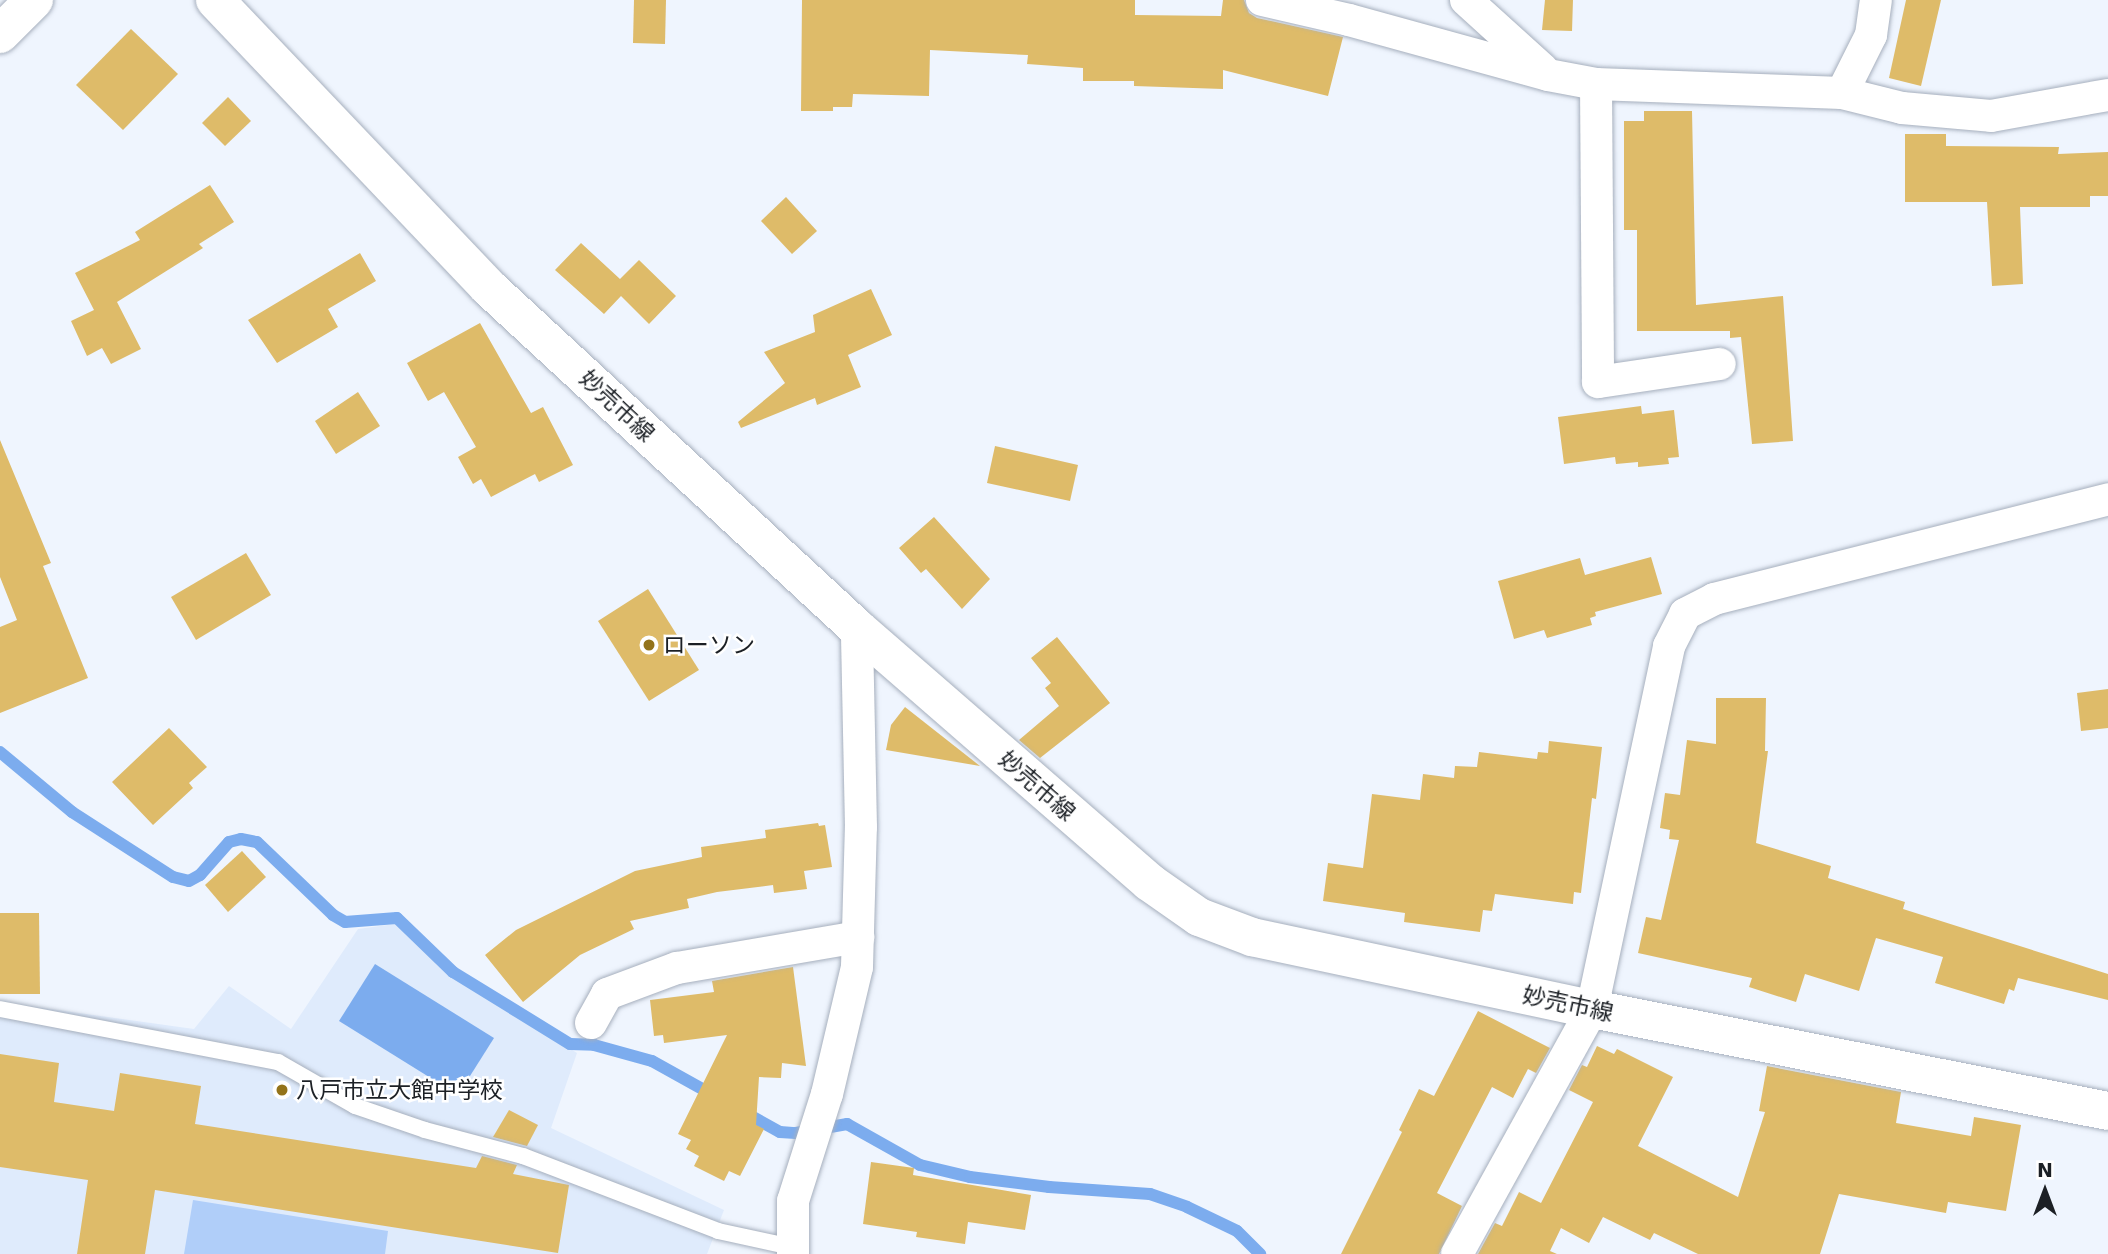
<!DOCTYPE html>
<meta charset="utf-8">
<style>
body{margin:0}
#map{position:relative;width:2108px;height:1254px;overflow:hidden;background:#eff5fe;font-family:"DejaVu Sans","Noto Sans JP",sans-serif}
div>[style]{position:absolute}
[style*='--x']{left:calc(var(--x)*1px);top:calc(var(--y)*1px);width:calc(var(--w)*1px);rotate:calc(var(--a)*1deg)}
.built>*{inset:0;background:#dfebfc}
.green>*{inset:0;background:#b0cef9}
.water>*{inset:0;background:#7cacee}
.stream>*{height:12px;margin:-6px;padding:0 6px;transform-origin:6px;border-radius:6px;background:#7cacee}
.building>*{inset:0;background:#debb69}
.roads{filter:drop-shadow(0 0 2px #a6afbd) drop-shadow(0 0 2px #a6afbd)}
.lane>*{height:16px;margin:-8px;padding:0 8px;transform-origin:8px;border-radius:8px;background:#fff}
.street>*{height:32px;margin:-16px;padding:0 16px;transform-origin:16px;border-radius:16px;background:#fff}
.secondary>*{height:38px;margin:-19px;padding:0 19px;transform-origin:19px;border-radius:19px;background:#fff}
.dots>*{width:19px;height:19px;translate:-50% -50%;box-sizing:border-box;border:4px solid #fff;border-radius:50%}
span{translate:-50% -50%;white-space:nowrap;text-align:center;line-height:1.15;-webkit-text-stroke:5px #fff;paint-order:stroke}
.street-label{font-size:23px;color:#1c2025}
.poi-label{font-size:23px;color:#1c2025}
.left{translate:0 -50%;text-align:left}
.north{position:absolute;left:2010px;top:1156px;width:70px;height:70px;-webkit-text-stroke:5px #fff;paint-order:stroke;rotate:0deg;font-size:19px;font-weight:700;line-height:28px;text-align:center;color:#1c2025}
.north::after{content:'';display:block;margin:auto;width:24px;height:32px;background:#1c2025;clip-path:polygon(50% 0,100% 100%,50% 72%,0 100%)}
</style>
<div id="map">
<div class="built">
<i style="clip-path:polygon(395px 924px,448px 974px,577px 1053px,551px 1128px,724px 1210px,707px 1254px,0 1254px,0 1002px,194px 1029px,229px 986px,291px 1029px,358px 929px)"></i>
</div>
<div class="green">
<i style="clip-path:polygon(193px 1200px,388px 1231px,385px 1254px,184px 1254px)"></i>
</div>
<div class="water">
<i style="clip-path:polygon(375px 964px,494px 1038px,458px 1095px,339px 1021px)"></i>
</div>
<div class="stream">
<i style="--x:0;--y:752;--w:94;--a:39.8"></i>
<i style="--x:72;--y:812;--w:120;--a:32.8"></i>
<i style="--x:173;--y:877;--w:16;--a:14"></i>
<i style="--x:189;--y:881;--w:13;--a:-29"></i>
<i style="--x:200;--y:875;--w:44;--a:-48.7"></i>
<i style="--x:229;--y:842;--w:12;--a:-14"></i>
<i style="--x:241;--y:839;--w:16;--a:11"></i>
<i style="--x:257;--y:842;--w:105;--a:43.8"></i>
<i style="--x:333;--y:915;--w:14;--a:30"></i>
<i style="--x:345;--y:922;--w:52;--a:-4.4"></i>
<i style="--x:397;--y:918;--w:78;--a:44"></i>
<i style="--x:453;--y:972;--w:137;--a:31.6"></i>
<i style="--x:570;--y:1044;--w:24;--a:2"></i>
<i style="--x:594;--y:1045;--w:60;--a:15.4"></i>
<i style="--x:652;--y:1061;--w:72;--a:29.1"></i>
<i style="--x:744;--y:1112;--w:41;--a:29.1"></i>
<i style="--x:780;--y:1132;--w:16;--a:4"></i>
<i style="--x:796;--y:1133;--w:52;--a:-10"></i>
<i style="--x:847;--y:1124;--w:84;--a:29.3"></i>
<i style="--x:920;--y:1165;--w:51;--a:13.5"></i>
<i style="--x:970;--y:1177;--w:80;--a:7.2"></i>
<i style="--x:1049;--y:1187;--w:101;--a:4"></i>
<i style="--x:1150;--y:1194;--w:39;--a:19"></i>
<i style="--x:1187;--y:1207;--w:55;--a:25.6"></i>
<i style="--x:1237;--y:1231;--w:33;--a:45"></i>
</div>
<div class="building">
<i style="clip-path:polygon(634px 0,666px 0,665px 44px,633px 43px)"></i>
<i style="clip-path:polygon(802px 0,1135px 0,1135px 15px,1221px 16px,1223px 0,1244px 0,1249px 13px,1257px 18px,1343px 37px,1328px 96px,1223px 70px,1223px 89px,1134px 86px,1134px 81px,1083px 81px,1083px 68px,1027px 64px,1028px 55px,930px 50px,929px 96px,853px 94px,852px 107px,833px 107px,833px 111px,801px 111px)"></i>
<i style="clip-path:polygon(1545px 0,1573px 0,1572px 31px,1542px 30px)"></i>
<i style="clip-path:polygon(1906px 0,1941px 0,1921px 86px,1889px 78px)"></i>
<i style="clip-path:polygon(131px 29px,178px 74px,123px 130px,76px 85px)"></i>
<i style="clip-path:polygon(228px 97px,251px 121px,225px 146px,202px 123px)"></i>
<i style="clip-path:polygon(1644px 111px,1692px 111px,1696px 305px,1783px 296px,1793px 441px,1752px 444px,1741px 337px,1730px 338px,1730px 331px,1637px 331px,1637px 230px,1624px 230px,1624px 121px,1644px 121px)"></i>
<i style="clip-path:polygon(1905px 134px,1946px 134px,1946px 146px,2059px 147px,2058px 154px,2108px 152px,2108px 196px,2090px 196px,2090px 207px,2020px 207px,2023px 284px,1992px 286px,1987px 202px,1905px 202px)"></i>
<i style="clip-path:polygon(210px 185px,234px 222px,199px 244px,203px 248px,117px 302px,141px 349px,111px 364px,102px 348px,87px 356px,71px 321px,94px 310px,75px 273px,140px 240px,135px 232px)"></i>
<i style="clip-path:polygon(786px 197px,817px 231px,792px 254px,761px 221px)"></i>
<i style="clip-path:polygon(581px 243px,620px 279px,639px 260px,676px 296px,649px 324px,621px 296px,604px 314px,555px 270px)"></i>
<i style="clip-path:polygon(360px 253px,376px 281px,328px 309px,338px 327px,277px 363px,248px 320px)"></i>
<i style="clip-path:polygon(871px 289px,892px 335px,848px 355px,861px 387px,817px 405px,815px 398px,741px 428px,738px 422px,785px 383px,764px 352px,815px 332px,813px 315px)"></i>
<i style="clip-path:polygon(480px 323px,531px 413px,543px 407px,573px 465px,539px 482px,535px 474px,491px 497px,481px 479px,473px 484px,458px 457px,476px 447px,444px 392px,428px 401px,407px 363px)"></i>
<i style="clip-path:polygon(358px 392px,380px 426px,336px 454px,315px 421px)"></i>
<i style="clip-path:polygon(1641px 406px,1642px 414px,1674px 410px,1679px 457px,1668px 458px,1669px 464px,1638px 467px,1638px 462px,1616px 464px,1615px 457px,1564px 464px,1558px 417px)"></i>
<i style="clip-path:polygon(0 440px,51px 563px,43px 566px,88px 678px,0 713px,0 627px,17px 620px,0 577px)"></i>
<i style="clip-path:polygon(995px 446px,1078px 465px,1070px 501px,987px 483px)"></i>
<i style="clip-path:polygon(934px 517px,990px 579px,962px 609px,926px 569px,921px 573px,899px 548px)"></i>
<i style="clip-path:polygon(246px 553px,271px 595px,196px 640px,171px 597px)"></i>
<i style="clip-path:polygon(1651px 557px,1662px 594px,1595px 612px,1596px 616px,1590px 618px,1592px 625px,1547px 638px,1544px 630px,1514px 639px,1498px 581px,1580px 558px,1585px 575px)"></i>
<i style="clip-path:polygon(648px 589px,699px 670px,649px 701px,598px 621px)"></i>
<i style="clip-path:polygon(1057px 637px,1110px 703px,1040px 758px,1019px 740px,1059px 706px,1045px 688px,1051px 683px,1031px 658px)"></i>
<i style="clip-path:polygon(2108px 689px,2108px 728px,2081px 731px,2077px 693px)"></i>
<i style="clip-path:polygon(1716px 698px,1766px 698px,1765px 751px,1768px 751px,1756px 843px,1831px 866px,1828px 878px,1905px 902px,1903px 909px,2108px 974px,2108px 1000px,2018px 978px,2014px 991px,2009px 989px,2004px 1004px,1935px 983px,1943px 957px,1876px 938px,1859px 991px,1805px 974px,1796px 1002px,1749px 987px,1752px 978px,1638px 953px,1646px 917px,1661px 920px,1679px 840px,1669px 839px,1670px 830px,1660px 828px,1665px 793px,1680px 795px,1687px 740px,1716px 744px)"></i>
<i style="clip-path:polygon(905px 707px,980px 766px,886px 750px,891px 725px)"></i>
<i style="clip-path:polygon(169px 728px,207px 767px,189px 783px,193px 788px,153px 825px,112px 782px)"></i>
<i style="clip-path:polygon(1549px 741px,1602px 747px,1596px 799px,1592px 798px,1581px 893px,1574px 892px,1573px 904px,1495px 894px,1492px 911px,1483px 910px,1480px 932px,1404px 922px,1405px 913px,1323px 901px,1328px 863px,1363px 868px,1372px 794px,1420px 800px,1423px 774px,1454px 778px,1455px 766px,1477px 767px,1479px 752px,1537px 759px,1538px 752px,1548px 753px)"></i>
<i style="clip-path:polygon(818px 823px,819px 826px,825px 825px,832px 867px,804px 871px,807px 889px,774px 893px,773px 885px,717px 892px,687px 899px,689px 908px,630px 921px,634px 929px,580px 955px,523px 1002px,485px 955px,516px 930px,635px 871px,702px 857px,701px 847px,766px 838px,765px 830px)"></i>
<i style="clip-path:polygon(242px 851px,266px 877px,228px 912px,205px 885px)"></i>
<i style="clip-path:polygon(0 913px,39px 913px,40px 994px,0 994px)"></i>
<i style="clip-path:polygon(793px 967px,806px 1066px,782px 1063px,781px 1078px,759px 1077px,756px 1125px,764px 1129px,740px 1176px,729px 1171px,724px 1181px,694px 1166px,699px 1156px,686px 1149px,691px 1140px,678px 1134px,727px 1035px,664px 1043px,663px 1035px,654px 1036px,650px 1000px,714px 992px,712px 981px)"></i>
<i style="clip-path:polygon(1478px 1011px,1550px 1048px,1536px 1073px,1528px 1069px,1513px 1098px,1492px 1087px,1437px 1193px,1462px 1206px,1439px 1254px,1341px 1254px,1402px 1132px,1399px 1130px,1419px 1089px,1434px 1096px)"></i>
<i style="clip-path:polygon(1597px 1046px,1614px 1054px,1617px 1049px,1673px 1077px,1638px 1146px,1738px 1197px,1765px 1112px,1759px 1111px,1767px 1066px,1901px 1092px,1896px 1123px,1971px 1136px,1974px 1117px,2021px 1125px,2006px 1211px,1948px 1202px,1946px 1213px,1839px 1194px,1820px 1254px,1698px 1254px,1654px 1233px,1650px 1240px,1603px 1217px,1589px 1243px,1561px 1228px,1550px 1251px,1557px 1254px,1478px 1254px,1495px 1223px,1502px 1226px,1519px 1192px,1541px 1203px,1593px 1102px,1569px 1090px,1582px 1065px,1587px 1067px)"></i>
<i style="clip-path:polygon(0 1054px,59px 1063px,54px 1102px,114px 1111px,120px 1073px,201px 1086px,195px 1124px,476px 1168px,482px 1156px,517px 1165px,513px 1174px,569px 1185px,558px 1253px,155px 1190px,145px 1254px,77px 1254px,88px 1180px,0 1167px)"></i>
<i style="clip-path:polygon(509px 1110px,538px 1125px,527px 1146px,493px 1137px)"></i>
<i style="clip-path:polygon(871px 1162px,914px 1168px,913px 1175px,1031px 1195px,1025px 1230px,968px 1222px,965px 1244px,916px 1237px,917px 1232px,863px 1224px)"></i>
</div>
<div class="roads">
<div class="lane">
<i style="--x:0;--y:1009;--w:283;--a:10.8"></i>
<i style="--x:278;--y:1062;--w:89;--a:29.7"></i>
<i style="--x:355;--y:1106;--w:74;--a:18.9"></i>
<i style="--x:425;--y:1130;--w:101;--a:14.9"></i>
<i style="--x:523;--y:1156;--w:209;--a:21"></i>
<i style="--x:718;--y:1231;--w:76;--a:12.2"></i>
</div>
<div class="street">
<i style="--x:1262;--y:0;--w:89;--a:12.9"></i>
<i style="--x:1349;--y:20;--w:206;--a:15.4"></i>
<i style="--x:1548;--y:75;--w:49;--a:10.6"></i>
<i style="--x:1596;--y:84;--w:246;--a:2.1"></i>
<i style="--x:1842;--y:93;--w:62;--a:14"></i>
<i style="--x:1902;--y:108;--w:89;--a:5.1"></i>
<i style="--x:1991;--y:116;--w:119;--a:-10.2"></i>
<i style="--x:1466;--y:0;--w:103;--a:42.2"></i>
<i style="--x:1596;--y:84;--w:298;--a:89.6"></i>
<i style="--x:1598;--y:382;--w:123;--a:-8.4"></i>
<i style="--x:1842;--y:93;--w:65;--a:-63.4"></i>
<i style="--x:1871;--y:35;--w:35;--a:-82"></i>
<i style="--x:591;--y:1023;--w:33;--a:-61"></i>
<i style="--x:607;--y:994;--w:75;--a:-20.4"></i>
<i style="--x:677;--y:968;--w:184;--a:-9.7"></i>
<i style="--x:793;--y:1254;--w:53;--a:-90"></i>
<i style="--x:793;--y:1201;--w:112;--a:-72.4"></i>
<i style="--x:827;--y:1094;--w:130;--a:-76.7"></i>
<i style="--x:857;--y:967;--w:140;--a:-88.4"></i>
<i style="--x:861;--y:827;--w:199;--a:-91.2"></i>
<i style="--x:1457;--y:1254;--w:280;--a:-61.1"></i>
<i style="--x:1592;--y:1009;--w:371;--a:-78"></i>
<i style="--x:1669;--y:646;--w:36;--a:-63"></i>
<i style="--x:1685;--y:614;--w:33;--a:-27"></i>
<i style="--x:1714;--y:599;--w:406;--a:-14.2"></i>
</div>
<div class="secondary">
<i style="--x:215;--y:0;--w:396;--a:46.4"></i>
<i style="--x:488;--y:287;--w:502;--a:42.74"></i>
<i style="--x:857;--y:628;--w:387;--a:41"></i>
<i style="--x:1149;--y:882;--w:61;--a:35"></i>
<i style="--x:1199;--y:917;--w:57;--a:20.7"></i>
<i style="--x:1252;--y:937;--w:348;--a:12"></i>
<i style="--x:1592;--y:1009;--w:526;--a:11.18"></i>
<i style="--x:0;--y:34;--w:48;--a:-45"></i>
</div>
</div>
<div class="dots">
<i style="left:649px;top:645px;background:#93731a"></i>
<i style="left:282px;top:1090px;background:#93731a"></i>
</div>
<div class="street-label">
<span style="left:617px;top:406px;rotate:43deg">妙売市線</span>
<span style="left:1037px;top:786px;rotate:41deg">妙売市線</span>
<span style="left:1568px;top:1004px;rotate:12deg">妙売市線</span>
</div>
<div class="poi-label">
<span class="left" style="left:663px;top:645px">ローソン</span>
<span class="left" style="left:296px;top:1090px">八戸市立大館中学校</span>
</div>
<div class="north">N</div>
</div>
